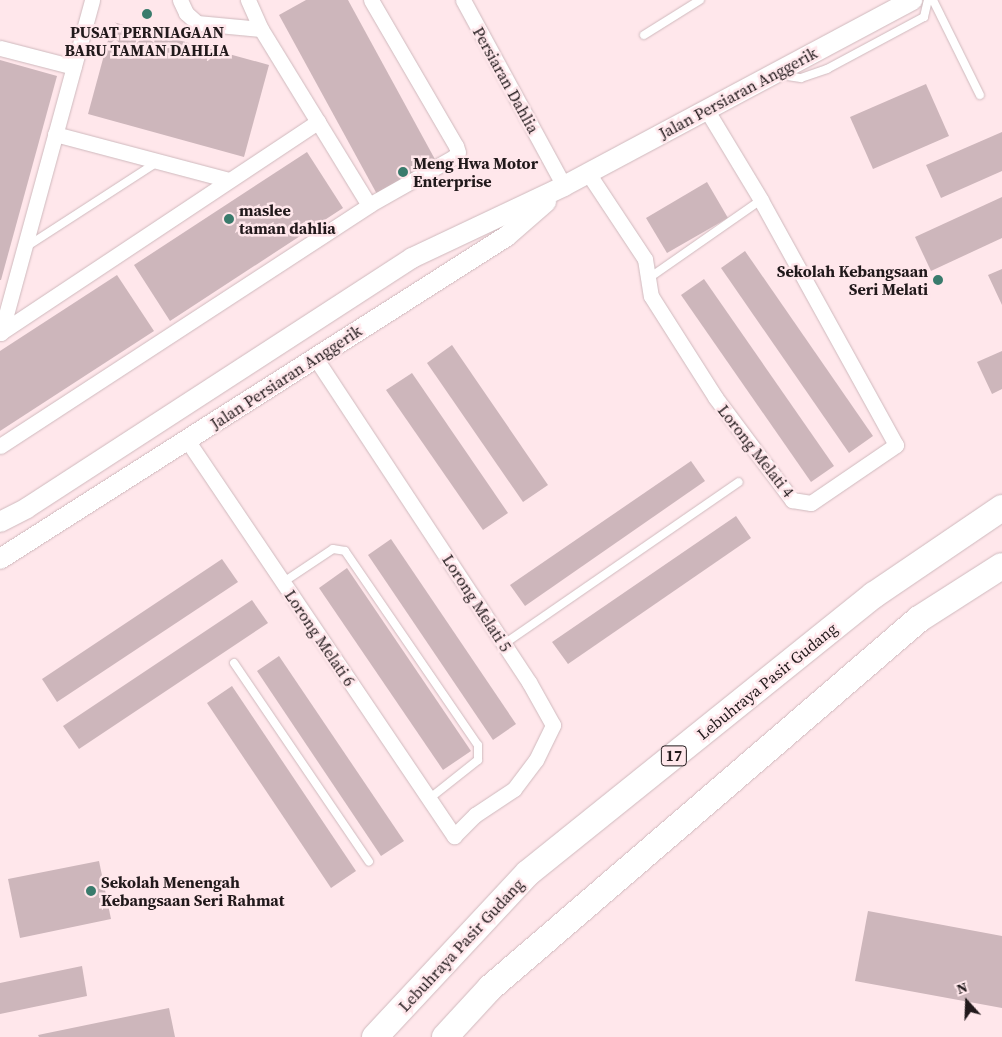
<!DOCTYPE html>
<style>
body{margin:0}
#map{position:relative;width:1002px;height:1037px;overflow:hidden;background:#ffe7eb;font-family:"Source Serif 4",serif}
div>[style]{position:absolute}
[style*='--x']{left:calc(var(--x)*1px);top:calc(var(--y)*1px);width:calc(var(--w)*1px);rotate:calc(var(--a)*1deg)}
.building>*{inset:0;background:#cdb6bb}
.roads{filter:drop-shadow(0 0 1px #cfb9bd) drop-shadow(0 0 1px #cfb9bd)}
.service>*{height:8px;margin:-4px;padding:0 4px;transform-origin:4px;border-radius:4px;background:#fff}
.minor>*{height:15px;margin:-7.5px;padding:0 7.5px;transform-origin:7.5px;border-radius:7.5px;background:#fff}
.tertiary>*{height:20px;margin:-10px;padding:0 10px;transform-origin:10px;border-radius:10px;background:#fff}
.trunk>*{height:26px;margin:-13px;padding:0 13px;transform-origin:13px;border-radius:13px;background:#fff}
.dots>*{width:14px;height:14px;translate:-50% -50%;box-sizing:border-box;border:2px solid #ffe7eb;border-radius:50%}
span{translate:-50% -50%;white-space:nowrap;text-align:center;line-height:1.15;-webkit-text-stroke:5px #ffe7eb;paint-order:stroke}
.shield-label span{padding:1px 4px;background:#ffe7eb;border:1px solid;border-radius:4px;-webkit-text-stroke-width:0}
.shield-label{font-size:15px;color:#21191b;font-weight:700}
.poi-label{font-size:16px;color:#21191b;font-weight:700}
.left{translate:0 -50%;text-align:left}
.right{translate:-100% -50%;text-align:right}
.street-label{font-size:16px;color:#21191b}
.north{position:absolute;left:942px;top:977px;width:50px;height:50px;-webkit-text-stroke:4px #ffe7eb;paint-order:stroke;rotate:340deg;font-size:14px;font-weight:700;line-height:20px;text-align:center;color:#21191b}
.north::after{content:'';display:block;margin:auto;width:18px;height:22px;background:#21191b;clip-path:polygon(50% 0,100% 100%,50% 72%,0 100%)}
</style>
<div id="map">
<div class="building">
<i style="clip-path:polygon(306px 0,348px 0,437px 163px,378px 196px,279px 15px)"></i>
<i style="clip-path:polygon(113px 22px,269px 65px,244px 157px,88px 114px)"></i>
<i style="clip-path:polygon(0 60px,57px 76px,1px 280px,0 280px)"></i>
<i style="clip-path:polygon(926px 84px,949px 136px,873px 169px,850px 117px)"></i>
<i style="clip-path:polygon(1002px 132px,1002px 171px,941px 198px,926px 165px)"></i>
<i style="clip-path:polygon(307px 152px,343px 208px,170px 321px,134px 265px)"></i>
<i style="clip-path:polygon(707px 182px,728px 218px,667px 253px,646px 218px)"></i>
<i style="clip-path:polygon(1002px 197px,1002px 238px,931px 271px,915px 237px)"></i>
<i style="clip-path:polygon(745px 251px,873px 436px,849px 453px,721px 268px)"></i>
<i style="clip-path:polygon(1002px 269px,1002px 305px,988px 275px)"></i>
<i style="clip-path:polygon(117px 275px,154px 331px,0 431px,0 351px)"></i>
<i style="clip-path:polygon(704px 279px,834px 466px,811px 482px,681px 295px)"></i>
<i style="clip-path:polygon(452px 345px,548px 485px,523px 502px,427px 363px)"></i>
<i style="clip-path:polygon(1002px 351px,1002px 389px,992px 394px,977px 362px)"></i>
<i style="clip-path:polygon(412px 373px,508px 513px,483px 530px,386px 390px)"></i>
<i style="clip-path:polygon(691px 461px,705px 481px,525px 606px,510px 585px)"></i>
<i style="clip-path:polygon(736px 516px,751px 538px,568px 664px,552px 642px)"></i>
<i style="clip-path:polygon(391px 539px,516px 724px,493px 740px,368px 555px)"></i>
<i style="clip-path:polygon(222px 559px,238px 582px,57px 702px,42px 679px)"></i>
<i style="clip-path:polygon(347px 568px,471px 751px,443px 770px,319px 588px)"></i>
<i style="clip-path:polygon(252px 600px,268px 623px,79px 749px,63px 726px)"></i>
<i style="clip-path:polygon(279px 656px,404px 841px,381px 856px,257px 671px)"></i>
<i style="clip-path:polygon(232px 686px,356px 871px,331px 888px,207px 703px)"></i>
<i style="clip-path:polygon(99px 861px,111px 919px,20px 938px,8px 879px)"></i>
<i style="clip-path:polygon(868px 911px,1002px 936px,1002px 1008px,855px 981px)"></i>
<i style="clip-path:polygon(82px 966px,87px 996px,0 1014px,0 983px)"></i>
<i style="clip-path:polygon(169px 1008px,175px 1037px,39px 1037px,38px 1035px)"></i>
</div>
<div class="roads">
<div class="service">
<i style="--x:933;--y:0;--w:106;--a:63.7"></i>
<i style="--x:644;--y:35;--w:66;--a:-32"></i>
<i style="--x:781;--y:75;--w:20;--a:9"></i>
<i style="--x:801;--y:78;--w:28;--a:-19"></i>
<i style="--x:827;--y:69;--w:110;--a:-28.2"></i>
<i style="--x:924;--y:17;--w:17;--a:-77"></i>
<i style="--x:26;--y:247;--w:158;--a:-32.9"></i>
<i style="--x:649;--y:278;--w:136;--a:-34.9"></i>
<i style="--x:282;--y:583;--w:61;--a:-33.7"></i>
<i style="--x:333;--y:549;--w:12;--a:9"></i>
<i style="--x:345;--y:551;--w:235;--a:55.6"></i>
<i style="--x:478;--y:745;--w:15;--a:90"></i>
<i style="--x:478;--y:760;--w:63;--a:141.5"></i>
<i style="--x:504;--y:644;--w:285;--a:-34.6"></i>
<i style="--x:234;--y:663;--w:240;--a:55.8"></i>
</div>
<div class="minor">
<i style="--x:180;--y:0;--w:14;--a:65"></i>
<i style="--x:186;--y:13;--w:15;--a:42"></i>
<i style="--x:197;--y:23;--w:64;--a:5.4"></i>
<i style="--x:248;--y:0;--w:32;--a:66"></i>
<i style="--x:261;--y:29;--w:206;--a:58.5"></i>
<i style="--x:463;--y:0;--w:212;--a:61.5"></i>
<i style="--x:0;--y:48;--w:76;--a:14.4"></i>
<i style="--x:55;--y:134;--w:180;--a:14.8"></i>
<i style="--x:588;--y:173;--w:103;--a:56.5"></i>
<i style="--x:645;--y:259;--w:37;--a:81"></i>
<i style="--x:651;--y:296;--w:120;--a:57.6"></i>
<i style="--x:715;--y:397;--w:129;--a:53.2"></i>
<i style="--x:792;--y:500;--w:19;--a:9"></i>
<i style="--x:811;--y:503;--w:103;--a:-34.3"></i>
<i style="--x:896;--y:445;--w:280;--a:-118.9"></i>
<i style="--x:761;--y:200;--w:106;--a:-121.1"></i>
<i style="--x:0;--y:333;--w:382;--a:-33.6"></i>
<i style="--x:1;--y:333;--w:345;--a:-74.7"></i>
<i style="--x:187;--y:440;--w:478;--a:56"></i>
<i style="--x:454;--y:836;--w:30;--a:-45"></i>
<i style="--x:475;--y:815;--w:47;--a:-33.7"></i>
<i style="--x:514;--y:789;--w:36;--a:-53"></i>
<i style="--x:536;--y:760;--w:39;--a:-64"></i>
<i style="--x:553;--y:725;--w:49;--a:-119.2"></i>
<i style="--x:529;--y:682;--w:389;--a:-123.4"></i>
<i style="--x:0;--y:446;--w:441;--a:-33.1"></i>
<i style="--x:369;--y:205;--w:98;--a:-29.5"></i>
<i style="--x:454;--y:157;--w:6;--a:-51"></i>
<i style="--x:458;--y:152;--w:6;--a:-108"></i>
<i style="--x:456;--y:146;--w:169;--a:-120.2"></i>
</div>
<div class="tertiary">
<i style="--x:0;--y:522;--w:30;--a:-27"></i>
<i style="--x:27;--y:508;--w:459;--a:-33"></i>
<i style="--x:412;--y:258;--w:168;--a:-25.3"></i>
<i style="--x:564;--y:186;--w:395;--a:-28.1"></i>
<i style="--x:0;--y:559;--w:601;--a:-32.5"></i>
<i style="--x:507;--y:236;--w:52;--a:-41.1"></i>
</div>
<div class="trunk">
<i style="--x:375;--y:1037;--w:224;--a:-47"></i>
<i style="--x:528;--y:873;--w:444;--a:-38.8"></i>
<i style="--x:874;--y:595;--w:155;--a:-34.2"></i>
<i style="--x:445;--y:1037;--w:67;--a:-47.4"></i>
<i style="--x:490;--y:988;--w:566;--a:-40.7"></i>
<i style="--x:919;--y:619;--w:98;--a:-32.6"></i>
</div>
</div>
<div class="dots">
<i style="left:147px;top:14px;background:#397b6c"></i>
<i style="left:403px;top:172px;background:#397b6c"></i>
<i style="left:229px;top:219px;background:#397b6c"></i>
<i style="left:938px;top:280px;background:#397b6c"></i>
<i style="left:91px;top:891px;background:#397b6c"></i>
</div>
<div class="shield-label">
<span style="left:674px;top:756px">17</span>
</div>
<div class="poi-label">
<span style="left:147px;top:41px">PUSAT PERNIAGAAN<br>BARU TAMAN DAHLIA</span>
<span class="left" style="left:413px;top:172px">Meng Hwa Motor<br>Enterprise</span>
<span class="left" style="left:239px;top:219px">maslee<br>taman dahlia</span>
<span class="right" style="left:928px;top:280px">Sekolah Kebangsaan<br>Seri Melati</span>
<span class="left" style="left:101px;top:891px">Sekolah Menengah<br>Kebangsaan Seri Rahmat</span>
</div>
<div class="street-label">
<span style="left:506px;top:80px;rotate:61deg">Persiaran Dahlia</span>
<span style="left:738px;top:93px;rotate:-28deg">Jalan Persiaran Anggerik</span>
<span style="left:286px;top:377px;rotate:-33deg">Jalan Persiaran Anggerik</span>
<span style="left:756px;top:451px;rotate:52deg">Lorong Melati 4</span>
<span style="left:477px;top:603px;rotate:57deg">Lorong Melati 5</span>
<span style="left:320px;top:638px;rotate:56deg">Lorong Melati 6</span>
<span style="left:767px;top:681px;rotate:-39deg">Lebuhraya Pasir Gudang</span>
<span style="left:461px;top:945px;rotate:-47deg">Lebuhraya Pasir Gudang</span>
</div>
<div class="north">N</div>
</div>
